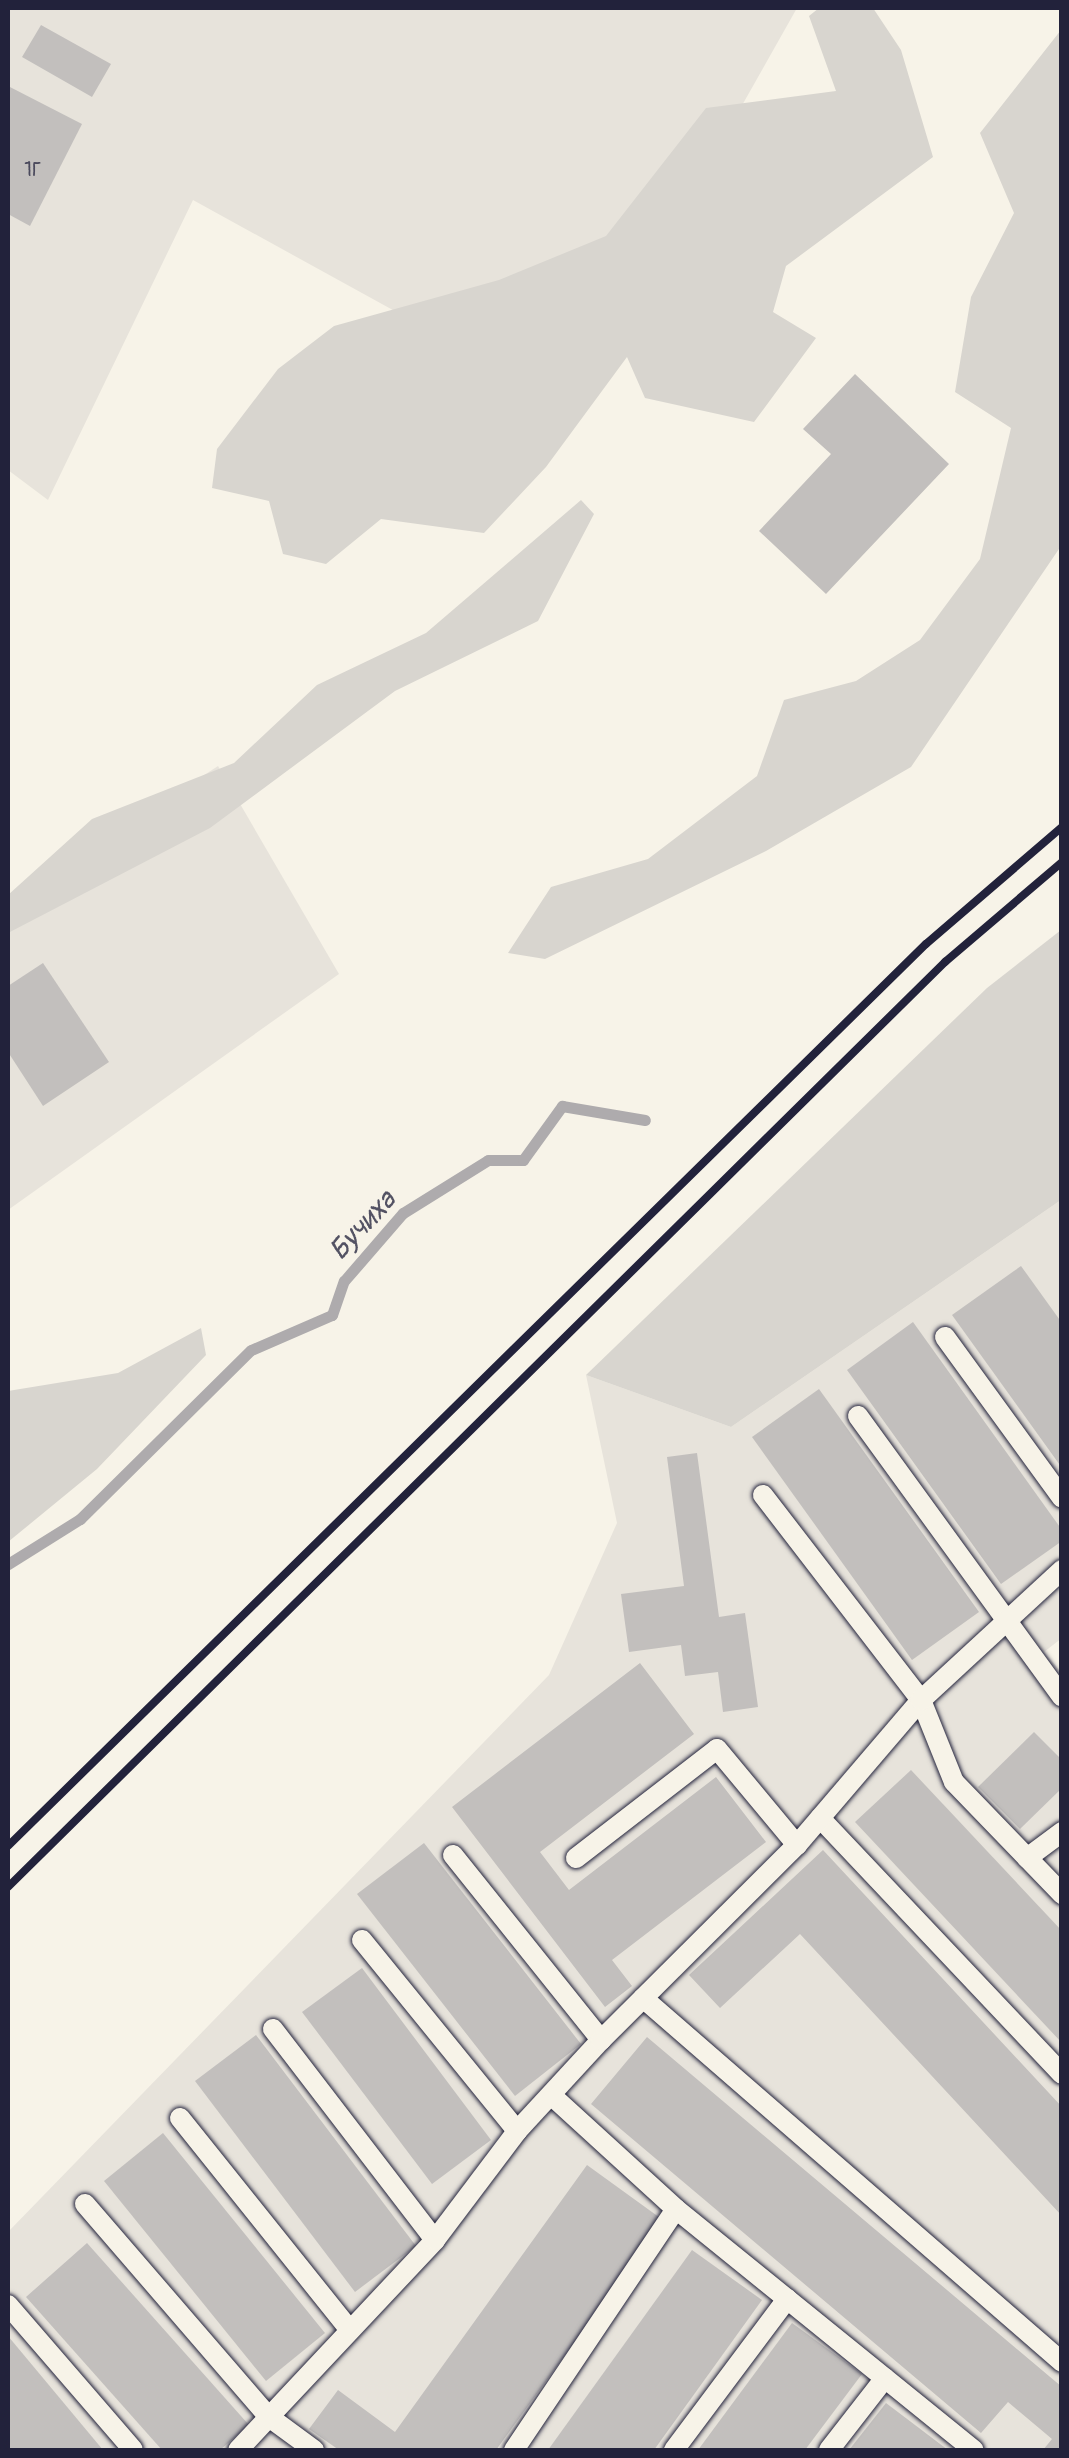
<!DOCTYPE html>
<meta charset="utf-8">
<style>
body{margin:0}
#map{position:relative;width:1069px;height:2458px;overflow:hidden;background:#f7f3e8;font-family:Pangolin,sans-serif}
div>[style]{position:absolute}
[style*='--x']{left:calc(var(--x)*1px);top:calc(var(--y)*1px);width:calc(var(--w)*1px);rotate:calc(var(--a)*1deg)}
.built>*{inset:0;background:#e7e3db}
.green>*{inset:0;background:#d8d5cf}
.stream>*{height:11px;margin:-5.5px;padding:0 5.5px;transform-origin:5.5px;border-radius:5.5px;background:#aeabad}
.building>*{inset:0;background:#c2bfbd}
.roads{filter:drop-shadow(0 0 2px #22223b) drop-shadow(0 0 2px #22223b)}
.lane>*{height:20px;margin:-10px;padding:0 10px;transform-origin:10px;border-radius:10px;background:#f7f3e8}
.rail>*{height:8px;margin:-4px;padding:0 4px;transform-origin:4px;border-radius:4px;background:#22223b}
span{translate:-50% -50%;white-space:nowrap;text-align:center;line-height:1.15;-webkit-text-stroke:8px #f7f3e8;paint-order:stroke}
.number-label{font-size:20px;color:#4a495c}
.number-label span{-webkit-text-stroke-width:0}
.water-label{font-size:28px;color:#535263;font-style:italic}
.frame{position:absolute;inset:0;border:10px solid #22223b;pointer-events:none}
</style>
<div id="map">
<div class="built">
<i style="clip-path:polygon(8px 8px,797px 8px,571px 408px,193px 200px,48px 500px,8px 470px)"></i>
<i style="clip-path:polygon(218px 766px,339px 974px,8px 1210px,8px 904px)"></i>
<i style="clip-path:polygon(1061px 1200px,1062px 1638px,1044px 1652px,1062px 1673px,1061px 2450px,8px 2450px,8px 2232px,549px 1675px,617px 1523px,586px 1375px,731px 1427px)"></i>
</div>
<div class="green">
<i style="clip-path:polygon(819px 8px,873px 8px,901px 50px,933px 157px,786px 266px,773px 312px,816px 338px,754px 422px,645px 398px,627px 357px,546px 467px,484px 533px,381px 519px,326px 564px,283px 554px,269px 501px,212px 488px,217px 449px,278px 369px,334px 326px,499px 280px,606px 236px,706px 108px,836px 91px,809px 16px)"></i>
<i style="clip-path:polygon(1061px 30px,1061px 546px,911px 767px,766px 851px,545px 959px,508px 953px,551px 887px,648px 859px,757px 776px,784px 700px,856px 681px,920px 640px,980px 559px,1011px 428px,955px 392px,971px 297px,1014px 213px,980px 133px)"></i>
<i style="clip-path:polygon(581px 500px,594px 514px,538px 621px,395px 691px,210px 828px,8px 933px,8px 895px,92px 819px,234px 763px,317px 685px,426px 633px)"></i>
<i style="clip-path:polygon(1061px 930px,1061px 1200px,731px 1427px,586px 1375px,987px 988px)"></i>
<i style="clip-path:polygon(201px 1328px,206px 1355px,97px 1469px,8px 1542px,8px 1391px,118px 1373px)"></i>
</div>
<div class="stream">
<i style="--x:8;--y:1564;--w:85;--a:-32"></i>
<i style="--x:80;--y:1519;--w:240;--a:-44.7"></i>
<i style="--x:251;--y:1350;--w:88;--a:-23.4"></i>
<i style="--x:332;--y:1315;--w:36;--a:-71"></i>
<i style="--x:344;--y:1281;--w:90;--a:-49.1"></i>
<i style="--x:403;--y:1213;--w:100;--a:-31.9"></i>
<i style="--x:488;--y:1160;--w:35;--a:0"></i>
<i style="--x:523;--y:1160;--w:67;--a:-54.2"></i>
<i style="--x:562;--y:1106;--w:84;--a:9.6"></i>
</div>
<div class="building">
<i style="clip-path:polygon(41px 25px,111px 64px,92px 97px,22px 57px)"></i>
<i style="clip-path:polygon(8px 86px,82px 124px,30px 226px,8px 214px)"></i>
<i style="clip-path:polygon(855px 374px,949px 464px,826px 594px,759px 531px,831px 454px,803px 429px)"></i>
<i style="clip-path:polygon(43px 963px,109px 1062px,43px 1106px,8px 1052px,8px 986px)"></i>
<i style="clip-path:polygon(1021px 1266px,1062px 1323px,1062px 1468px,952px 1315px)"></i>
<i style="clip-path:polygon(913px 1322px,1062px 1530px,1062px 1541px,1001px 1584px,847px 1370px)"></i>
<i style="clip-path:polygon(819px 1389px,979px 1612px,912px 1660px,752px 1437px)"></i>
<i style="clip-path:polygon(697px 1453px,719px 1617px,745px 1613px,758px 1707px,723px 1712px,718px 1672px,685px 1676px,681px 1645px,629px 1652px,621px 1594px,684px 1586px,667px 1457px)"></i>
<i style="clip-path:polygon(640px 1663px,694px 1734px,540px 1852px,569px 1890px,716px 1777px,766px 1842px,612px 1960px,632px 1986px,605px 2007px,452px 1807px)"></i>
<i style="clip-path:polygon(1034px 1732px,1062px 1760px,1062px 1788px,1020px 1829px,978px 1787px)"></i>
<i style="clip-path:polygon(911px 1770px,1062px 1931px,1062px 2043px,855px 1822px)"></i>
<i style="clip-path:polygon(424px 1843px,581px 2044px,515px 2096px,357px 1894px)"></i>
<i style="clip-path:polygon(823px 1850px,1062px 2107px,1062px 2216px,800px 1934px,720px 2008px,689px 1975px)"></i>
<i style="clip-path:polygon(362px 1968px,491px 2140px,432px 2184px,302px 2012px)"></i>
<i style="clip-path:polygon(256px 2035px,416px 2246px,355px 2292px,195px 2081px)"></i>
<i style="clip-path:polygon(647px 2037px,1062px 2387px,1062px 2450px,1043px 2450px,1052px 2439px,1008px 2402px,981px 2433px,591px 2104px)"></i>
<i style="clip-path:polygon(163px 2133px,325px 2333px,266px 2381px,104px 2181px)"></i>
<i style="clip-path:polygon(587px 2165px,663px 2220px,496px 2450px,339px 2450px,309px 2429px,338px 2390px,395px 2432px)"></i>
<i style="clip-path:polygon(87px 2243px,249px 2425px,220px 2450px,162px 2450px,26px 2297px)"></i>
<i style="clip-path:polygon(692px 2250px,762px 2300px,654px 2450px,548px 2450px)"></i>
<i style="clip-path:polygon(792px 2323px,862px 2374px,805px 2450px,698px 2450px)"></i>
<i style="clip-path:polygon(8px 2336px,103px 2450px,8px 2450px)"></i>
<i style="clip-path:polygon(886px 2403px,948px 2450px,849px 2450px)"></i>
</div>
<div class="roads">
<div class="lane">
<i style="--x:945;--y:1337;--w:199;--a:54"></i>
<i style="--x:858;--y:1416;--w:347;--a:54"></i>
<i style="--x:763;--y:1495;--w:259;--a:52.4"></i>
<i style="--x:921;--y:1700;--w:88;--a:68.1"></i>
<i style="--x:954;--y:1782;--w:156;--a:46"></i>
<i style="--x:820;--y:1818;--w:352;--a:46.6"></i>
<i style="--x:453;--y:1855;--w:237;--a:51.3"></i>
<i style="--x:576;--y:1858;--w:178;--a:-37.7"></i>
<i style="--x:717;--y:1749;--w:125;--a:50.2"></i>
<i style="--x:1027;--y:1858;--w:44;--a:-36.6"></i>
<i style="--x:362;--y:1940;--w:246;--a:50.9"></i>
<i style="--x:643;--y:1998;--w:555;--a:40.98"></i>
<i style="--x:273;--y:2029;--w:266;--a:52.5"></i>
<i style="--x:180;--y:2118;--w:270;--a:51.3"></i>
<i style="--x:85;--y:2204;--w:281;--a:49.2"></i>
<i style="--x:269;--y:2417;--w:45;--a:133.2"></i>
<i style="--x:676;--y:2209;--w:383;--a:39"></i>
<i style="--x:8;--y:2305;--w:191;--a:49.2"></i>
<i style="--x:314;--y:2450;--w:56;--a:-143.7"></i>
<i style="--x:269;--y:2417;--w:243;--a:-46.8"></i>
<i style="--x:435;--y:2240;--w:136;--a:-53"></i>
<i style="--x:517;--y:2131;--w:124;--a:-47.3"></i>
<i style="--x:601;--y:2040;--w:276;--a:-44.9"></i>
<i style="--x:797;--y:1845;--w:191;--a:-49.5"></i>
<i style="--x:921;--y:1700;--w:192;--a:-42.7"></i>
<i style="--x:514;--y:2450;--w:290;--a:-56.1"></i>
<i style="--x:676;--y:2209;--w:169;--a:-137.6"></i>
<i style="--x:674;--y:2450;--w:189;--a:-53.2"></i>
<i style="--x:829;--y:2450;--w:91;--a:-52.1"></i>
</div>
</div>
<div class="rail">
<i style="--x:8;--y:1846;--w:1287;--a:-44.5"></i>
<i style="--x:926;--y:944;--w:179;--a:-40.7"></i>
<i style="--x:8;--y:1887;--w:1317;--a:-44.63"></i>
<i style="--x:945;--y:962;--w:154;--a:-40.5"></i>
</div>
<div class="number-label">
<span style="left:33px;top:169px">1Г</span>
</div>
<div class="water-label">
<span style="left:363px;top:1226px;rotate:-47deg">Бучиха</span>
</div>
<div class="frame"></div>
</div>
